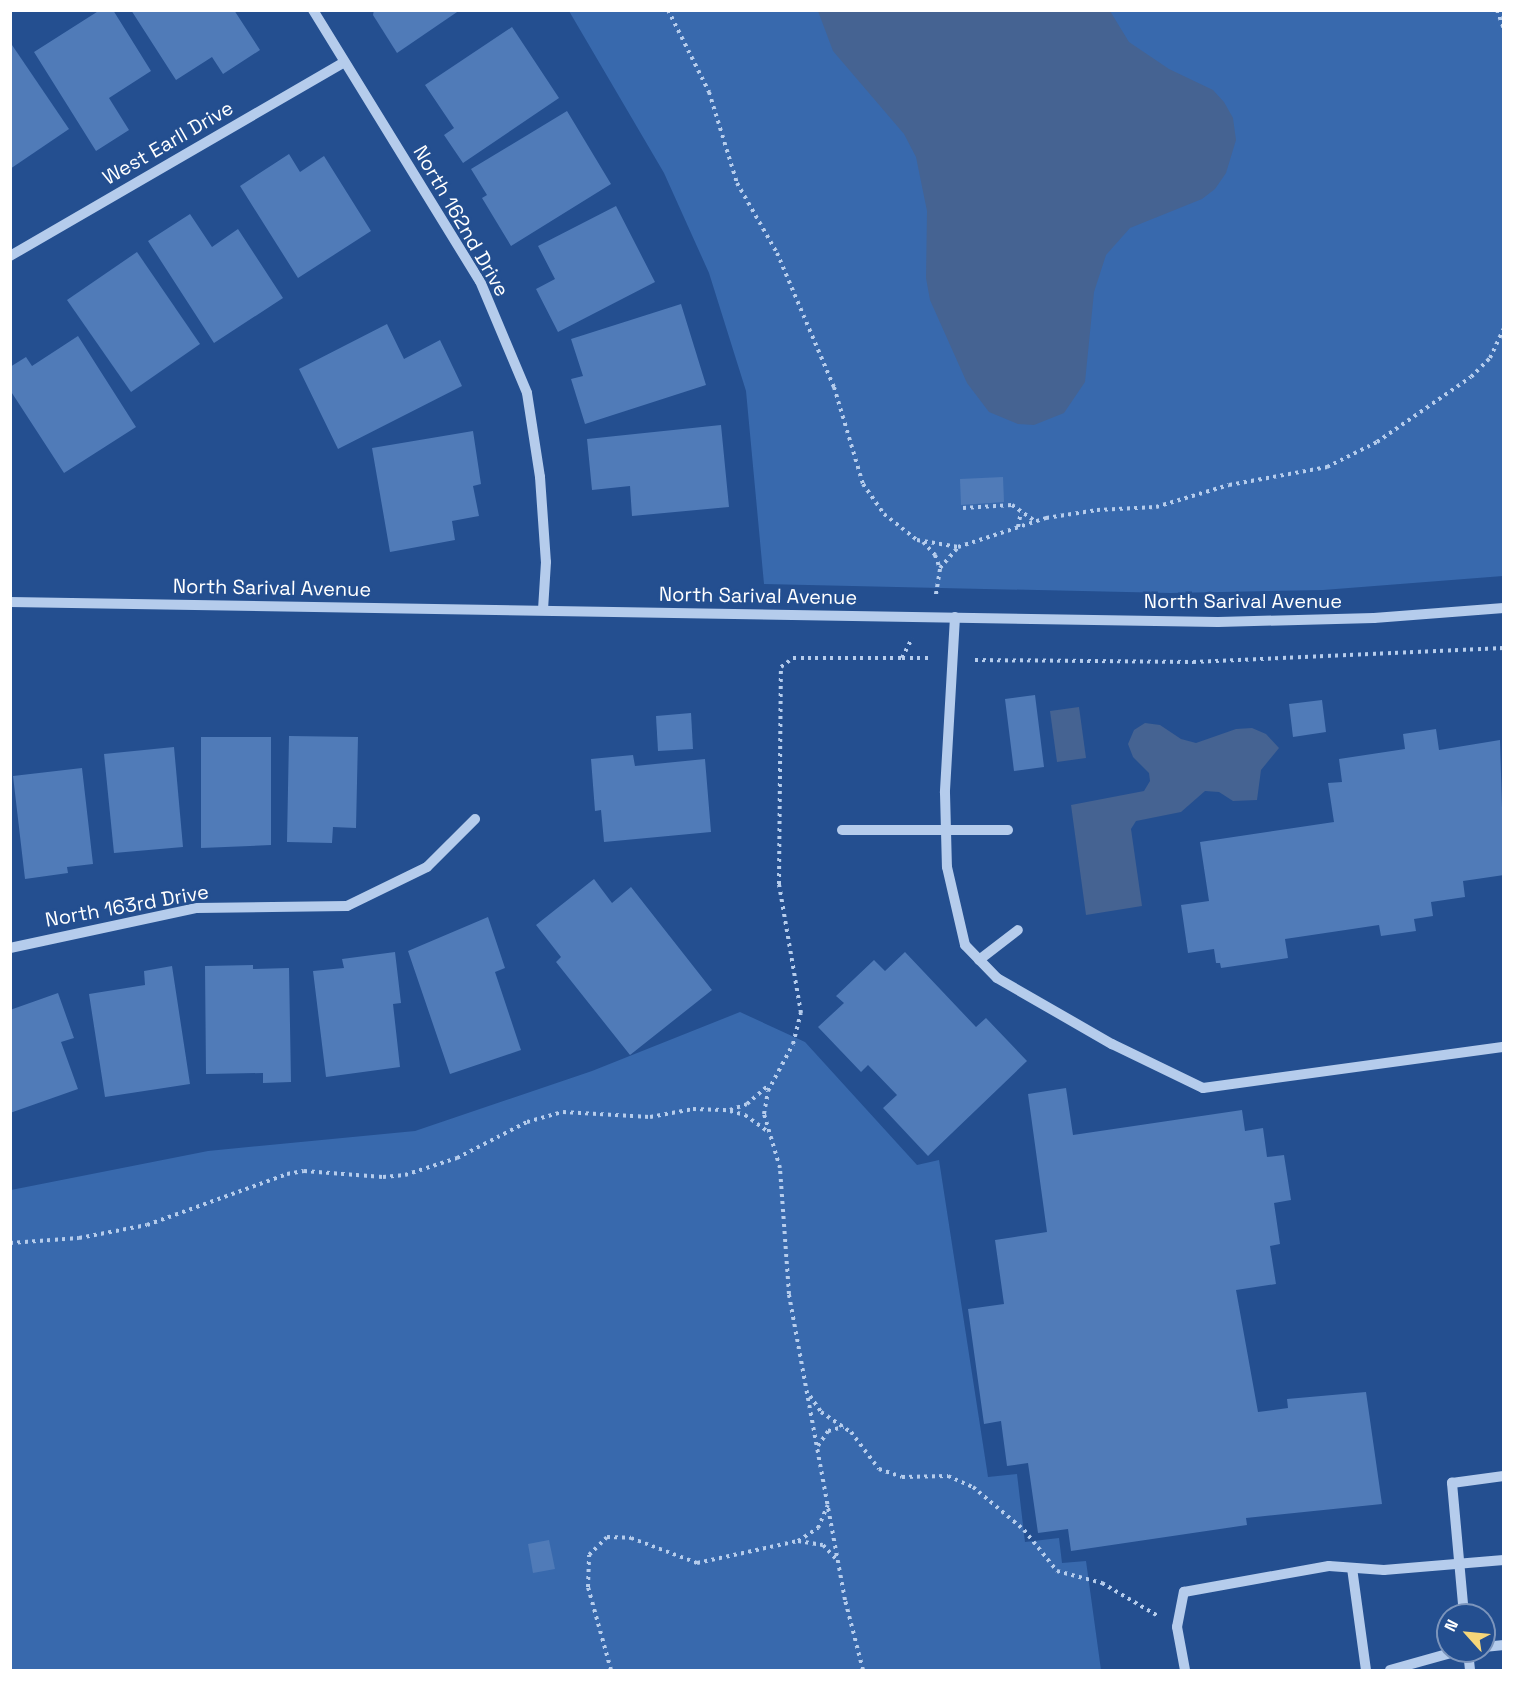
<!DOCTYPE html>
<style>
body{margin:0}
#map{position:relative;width:1514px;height:1681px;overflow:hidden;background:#244f90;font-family:"Space Grotesk",sans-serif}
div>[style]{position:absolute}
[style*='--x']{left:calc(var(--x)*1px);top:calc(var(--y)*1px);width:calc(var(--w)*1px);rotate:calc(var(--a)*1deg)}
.green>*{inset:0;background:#3869ad}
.water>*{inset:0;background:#456392}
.building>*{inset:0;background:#507bb8}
.path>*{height:4px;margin-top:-2px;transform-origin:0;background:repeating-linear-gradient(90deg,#b5ccec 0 3px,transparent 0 7.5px)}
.minor>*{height:10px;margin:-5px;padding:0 5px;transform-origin:5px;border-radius:5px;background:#b5ccec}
span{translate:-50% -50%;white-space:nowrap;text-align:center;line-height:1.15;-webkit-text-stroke:5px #244f90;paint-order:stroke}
.street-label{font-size:20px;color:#fff}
.frame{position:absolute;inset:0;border:12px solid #fff;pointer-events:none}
.north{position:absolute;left:1436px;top:1603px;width:60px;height:60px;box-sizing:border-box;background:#244f90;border:2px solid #7c95bc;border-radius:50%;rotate:297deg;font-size:16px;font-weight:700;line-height:24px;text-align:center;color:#fff}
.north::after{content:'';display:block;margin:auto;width:21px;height:27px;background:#f6d679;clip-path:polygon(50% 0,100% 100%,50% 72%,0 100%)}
</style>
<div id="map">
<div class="green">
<i style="clip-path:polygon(569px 11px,1503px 11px,1503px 576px,1323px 590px,1170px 593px,764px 584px,746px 391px,709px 273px,664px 173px)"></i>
<i style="clip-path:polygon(740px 1012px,805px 1042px,917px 1165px,939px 1160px,988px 1477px,1017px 1474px,1025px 1542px,1059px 1538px,1062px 1563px,1086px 1561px,1101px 1670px,11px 1670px,11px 1190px,208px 1151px,415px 1131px,592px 1071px)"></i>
</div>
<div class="water">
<i style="clip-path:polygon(818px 11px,1110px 11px,1129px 42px,1169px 69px,1213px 90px,1224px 102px,1233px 118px,1236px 140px,1226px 173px,1215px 189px,1202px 199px,1130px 228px,1106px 255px,1094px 292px,1085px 382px,1064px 413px,1034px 425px,1018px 424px,989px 412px,967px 383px,930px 300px,926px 278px,927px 211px,916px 157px,904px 134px,833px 51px)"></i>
<i style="clip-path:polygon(1079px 707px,1086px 758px,1057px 762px,1050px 711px)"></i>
<i style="clip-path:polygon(1145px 723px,1160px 725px,1181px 739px,1196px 743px,1236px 729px,1252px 728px,1266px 734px,1279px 748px,1261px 770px,1257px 800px,1233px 801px,1219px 792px,1205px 791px,1181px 812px,1136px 821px,1131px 829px,1142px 906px,1086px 915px,1071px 805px,1144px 791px,1150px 781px,1149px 773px,1133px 757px,1128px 744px,1134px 730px)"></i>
</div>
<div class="building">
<i style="clip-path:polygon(100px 10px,113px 10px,151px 71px,109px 98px,129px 130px,96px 151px,34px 52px)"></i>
<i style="clip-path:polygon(131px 10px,234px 10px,260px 50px,223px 74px,212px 57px,176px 80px)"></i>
<i style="clip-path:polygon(374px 10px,460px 10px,397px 53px,373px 15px)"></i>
<i style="clip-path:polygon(512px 27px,559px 98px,463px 163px,444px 135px,454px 128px,425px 85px)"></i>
<i style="clip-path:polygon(12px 45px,69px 129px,10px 169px,10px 46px)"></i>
<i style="clip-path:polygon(567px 111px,611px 184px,511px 246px,482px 198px,487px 195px,471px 169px)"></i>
<i style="clip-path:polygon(289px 154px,300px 172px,324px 156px,371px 231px,298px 278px,240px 186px)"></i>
<i style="clip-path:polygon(616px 206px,655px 282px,558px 332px,536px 289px,555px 279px,538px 246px)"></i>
<i style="clip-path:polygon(190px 214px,212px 247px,238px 229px,283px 298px,214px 343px,148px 241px)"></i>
<i style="clip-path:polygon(137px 252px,200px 344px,131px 392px,67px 300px)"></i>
<i style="clip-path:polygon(681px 304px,706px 385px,585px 424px,571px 379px,583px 376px,571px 339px)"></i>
<i style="clip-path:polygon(387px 324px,404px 359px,440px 340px,462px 386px,338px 449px,299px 369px)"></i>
<i style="clip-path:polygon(78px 336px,136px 427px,64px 473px,10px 390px,10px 367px,26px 357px,32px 366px)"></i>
<i style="clip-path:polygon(721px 425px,729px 507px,632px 516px,630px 486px,592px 490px,587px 439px)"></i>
<i style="clip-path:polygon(473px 431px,481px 484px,473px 486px,479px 516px,452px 521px,455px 540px,390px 552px,372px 448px)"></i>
<i style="clip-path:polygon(1003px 477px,1004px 502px,961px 505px,960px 479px)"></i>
<i style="clip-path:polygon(1035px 695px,1044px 767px,1014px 771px,1005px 699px)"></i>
<i style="clip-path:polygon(1322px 700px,1326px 732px,1293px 737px,1289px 704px)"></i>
<i style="clip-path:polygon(691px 713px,693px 749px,658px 751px,656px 716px)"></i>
<i style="clip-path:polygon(1436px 729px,1439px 750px,1500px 740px,1504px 875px,1463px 881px,1465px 897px,1431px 902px,1433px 916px,1414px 919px,1416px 931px,1381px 936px,1379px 925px,1285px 939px,1288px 958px,1221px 968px,1220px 963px,1216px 963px,1214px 949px,1188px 953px,1181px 905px,1209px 901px,1200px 842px,1334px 822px,1328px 783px,1342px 782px,1339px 759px,1405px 749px,1403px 734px)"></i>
<i style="clip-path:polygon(289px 736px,358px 737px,356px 828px,333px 827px,332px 843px,287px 842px)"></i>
<i style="clip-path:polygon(201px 737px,271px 737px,271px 845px,201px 848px)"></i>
<i style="clip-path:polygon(174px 747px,183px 847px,114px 853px,104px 754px)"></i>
<i style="clip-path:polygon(633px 755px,635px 766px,705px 759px,711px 832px,604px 842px,601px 810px,595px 811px,591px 759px)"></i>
<i style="clip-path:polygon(82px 768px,93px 864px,67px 867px,68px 873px,25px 879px,13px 776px)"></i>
<i style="clip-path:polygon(594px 879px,612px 903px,631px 887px,712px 990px,630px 1055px,556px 962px,561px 957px,536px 925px)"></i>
<i style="clip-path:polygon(488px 917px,505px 968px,495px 972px,521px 1050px,450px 1074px,408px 951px)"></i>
<i style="clip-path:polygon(395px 952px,401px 1003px,393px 1004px,400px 1067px,326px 1077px,313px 971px,344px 968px,342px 959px)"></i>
<i style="clip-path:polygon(905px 952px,976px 1027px,986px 1018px,1027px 1061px,928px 1156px,883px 1108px,897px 1095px,868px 1065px,861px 1072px,818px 1027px,844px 1003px,836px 996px,874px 960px,885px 971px)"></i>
<i style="clip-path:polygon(253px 965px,253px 969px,289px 968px,291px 1082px,263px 1083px,263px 1073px,206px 1074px,205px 966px)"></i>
<i style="clip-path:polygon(172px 966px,190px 1084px,105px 1097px,89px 994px,145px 985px,144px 971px)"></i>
<i style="clip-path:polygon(58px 993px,74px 1038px,61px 1042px,78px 1089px,10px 1113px,10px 1010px)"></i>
<i style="clip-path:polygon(1066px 1088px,1073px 1135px,1242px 1110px,1245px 1131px,1263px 1128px,1267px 1157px,1284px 1155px,1291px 1200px,1274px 1203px,1280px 1244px,1270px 1246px,1276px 1284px,1236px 1290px,1258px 1412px,1288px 1408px,1287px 1399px,1366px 1392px,1382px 1504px,1246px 1518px,1247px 1525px,1071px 1551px,1068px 1529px,1038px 1533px,1028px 1463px,1007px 1466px,1001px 1421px,984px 1424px,968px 1309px,1004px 1304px,995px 1240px,1047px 1232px,1028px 1094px)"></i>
<i style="clip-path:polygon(549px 1540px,555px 1569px,533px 1573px,528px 1544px)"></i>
</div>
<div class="path">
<i style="--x:668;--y:10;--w:92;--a:63.4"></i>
<i style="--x:709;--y:92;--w:95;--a:72.9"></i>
<i style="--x:737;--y:183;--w:81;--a:60.3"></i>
<i style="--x:777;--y:253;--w:146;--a:67"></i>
<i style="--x:834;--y:387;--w:101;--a:73.4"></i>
<i style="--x:863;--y:484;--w:37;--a:55"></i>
<i style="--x:884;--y:514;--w:42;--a:38.2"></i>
<i style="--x:917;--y:540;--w:42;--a:9.7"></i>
<i style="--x:958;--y:547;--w:93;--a:-18.2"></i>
<i style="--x:1046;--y:518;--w:52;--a:-8.9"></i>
<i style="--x:1097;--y:510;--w:59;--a:-2.9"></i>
<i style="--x:1156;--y:507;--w:76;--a:-16.8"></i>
<i style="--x:1229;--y:485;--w:100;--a:-10.4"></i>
<i style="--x:1327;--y:467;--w:56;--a:-26.6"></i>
<i style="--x:1377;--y:442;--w:114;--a:-34.7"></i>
<i style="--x:1471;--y:377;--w:27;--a:-45"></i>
<i style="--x:1490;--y:358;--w:33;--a:-65"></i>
<i style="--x:1497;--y:10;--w:20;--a:70"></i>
<i style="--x:963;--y:508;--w:49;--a:-3.5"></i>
<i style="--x:1012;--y:505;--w:29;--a:35"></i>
<i style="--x:1018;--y:527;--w:15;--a:-79"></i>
<i style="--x:923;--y:542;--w:18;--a:47"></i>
<i style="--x:935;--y:555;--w:15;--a:70"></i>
<i style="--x:940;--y:569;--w:26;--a:99"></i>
<i style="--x:940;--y:568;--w:28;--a:-49"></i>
<i style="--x:902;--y:658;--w:29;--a:0"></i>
<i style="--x:975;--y:660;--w:218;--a:0.5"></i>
<i style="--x:1193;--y:662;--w:311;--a:-2.6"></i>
<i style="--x:730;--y:1111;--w:16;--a:15"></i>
<i style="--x:745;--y:1115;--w:27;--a:36"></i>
<i style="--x:10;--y:1243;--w:69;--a:-4.1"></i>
<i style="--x:79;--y:1238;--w:69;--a:-10.8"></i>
<i style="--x:147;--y:1225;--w:149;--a:-20"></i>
<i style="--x:287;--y:1174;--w:17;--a:-10"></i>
<i style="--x:304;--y:1171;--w:79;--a:4.3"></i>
<i style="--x:383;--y:1177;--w:22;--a:-5"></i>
<i style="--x:405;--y:1175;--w:55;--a:-18.1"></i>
<i style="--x:457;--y:1158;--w:79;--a:-27.2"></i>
<i style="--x:527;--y:1122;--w:37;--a:-16"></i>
<i style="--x:563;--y:1112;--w:87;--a:3.3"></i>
<i style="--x:650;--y:1117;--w:44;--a:-10.5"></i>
<i style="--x:693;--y:1109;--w:37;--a:2"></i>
<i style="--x:730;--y:1110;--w:18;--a:-19"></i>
<i style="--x:747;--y:1104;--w:29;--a:-41"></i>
<i style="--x:810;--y:1396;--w:19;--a:55"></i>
<i style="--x:821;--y:1412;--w:36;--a:34"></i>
<i style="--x:851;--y:1432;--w:46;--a:52.9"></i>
<i style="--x:879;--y:1469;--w:24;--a:19"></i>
<i style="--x:902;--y:1477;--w:46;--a:-1.2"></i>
<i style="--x:948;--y:1476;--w:27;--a:24"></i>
<i style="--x:973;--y:1487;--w:67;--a:40.1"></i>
<i style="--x:1024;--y:1530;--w:53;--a:51.2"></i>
<i style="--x:1057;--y:1571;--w:47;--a:14.9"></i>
<i style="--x:1102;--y:1583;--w:65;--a:30.5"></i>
<i style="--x:818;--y:1446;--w:18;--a:-56"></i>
<i style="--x:828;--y:1431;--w:16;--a:-15"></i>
<i style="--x:798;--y:1541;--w:24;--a:-33"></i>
<i style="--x:818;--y:1528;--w:25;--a:-67"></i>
<i style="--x:611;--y:1670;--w:86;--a:-105.5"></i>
<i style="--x:588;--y:1587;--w:32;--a:-88"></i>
<i style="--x:589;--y:1555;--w:25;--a:-45"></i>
<i style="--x:607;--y:1537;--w:24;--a:2"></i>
<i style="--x:631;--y:1538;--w:71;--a:20.7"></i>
<i style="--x:697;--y:1563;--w:103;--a:-12.3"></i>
<i style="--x:798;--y:1541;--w:25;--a:9"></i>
<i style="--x:823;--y:1545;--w:21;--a:47"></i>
<i style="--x:863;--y:1670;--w:72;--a:-104.4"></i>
<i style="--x:845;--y:1600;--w:311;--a:-100.4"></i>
<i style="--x:789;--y:1294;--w:126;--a:-94.1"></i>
<i style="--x:780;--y:1168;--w:56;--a:-106.5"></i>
<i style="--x:764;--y:1114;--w:23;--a:-80"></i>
<i style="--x:768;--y:1091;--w:53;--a:-62"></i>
<i style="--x:793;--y:1044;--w:32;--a:-76"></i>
<i style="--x:801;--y:1013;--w:131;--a:-99.7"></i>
<i style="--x:779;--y:884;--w:217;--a:-89.5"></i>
<i style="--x:781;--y:667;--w:15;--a:-37"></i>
<i style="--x:793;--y:658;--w:109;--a:0"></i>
<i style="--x:902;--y:658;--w:22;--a:-63"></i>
</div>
<div class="minor">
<i style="--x:313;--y:10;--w:318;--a:58.4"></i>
<i style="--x:480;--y:281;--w:121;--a:67.2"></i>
<i style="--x:527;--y:393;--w:85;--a:81.2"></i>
<i style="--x:540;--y:477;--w:85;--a:86"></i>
<i style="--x:546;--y:562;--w:48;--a:93.6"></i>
<i style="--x:10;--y:256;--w:386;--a:-30.1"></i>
<i style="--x:10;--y:602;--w:1208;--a:0.95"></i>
<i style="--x:1218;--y:622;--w:156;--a:-1.5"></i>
<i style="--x:1374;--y:618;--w:130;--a:-4.4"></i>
<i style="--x:955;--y:617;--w:176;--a:93.3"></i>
<i style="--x:945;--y:793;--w:74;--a:88.5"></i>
<i style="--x:947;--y:867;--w:80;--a:77"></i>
<i style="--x:965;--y:945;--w:46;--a:45.9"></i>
<i style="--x:997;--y:978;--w:133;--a:29.9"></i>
<i style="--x:1112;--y:1044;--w:101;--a:25.8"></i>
<i style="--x:1203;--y:1088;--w:304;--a:-7.8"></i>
<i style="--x:842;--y:830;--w:166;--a:0"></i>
<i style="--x:10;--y:948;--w:190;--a:-12.1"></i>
<i style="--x:196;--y:908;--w:151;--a:-0.8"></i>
<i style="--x:347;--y:906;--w:89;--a:-26"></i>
<i style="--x:427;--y:867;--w:68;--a:-45"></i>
<i style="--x:979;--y:960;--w:49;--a:-37.6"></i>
<i style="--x:1352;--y:1568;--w:103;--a:82.2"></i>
<i style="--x:1464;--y:1615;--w:133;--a:-95.2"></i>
<i style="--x:1452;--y:1483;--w:52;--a:-7.7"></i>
<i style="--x:1484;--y:1647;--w:20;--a:-6"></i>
<i style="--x:1468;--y:1651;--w:19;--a:84"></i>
<i style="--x:1185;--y:1670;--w:44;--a:-100.5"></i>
<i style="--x:1177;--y:1627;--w:36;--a:-79"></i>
<i style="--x:1184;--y:1592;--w:147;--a:-10.2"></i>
<i style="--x:1329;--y:1566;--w:55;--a:4.2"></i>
<i style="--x:1384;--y:1570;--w:120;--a:-4.8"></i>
<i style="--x:1390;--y:1670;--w:71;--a:-15.6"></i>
</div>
<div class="street-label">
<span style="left:168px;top:143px;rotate:-30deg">West Earll Drive</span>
<span style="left:461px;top:221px;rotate:60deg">North 162nd Drive</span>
<span style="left:272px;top:588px;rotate:1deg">North Sarival Avenue</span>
<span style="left:758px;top:596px;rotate:1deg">North Sarival Avenue</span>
<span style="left:1243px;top:601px">North Sarival Avenue</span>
<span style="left:127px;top:906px;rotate:-10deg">North 163rd Drive</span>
</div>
<div class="frame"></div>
<div class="north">N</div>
</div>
